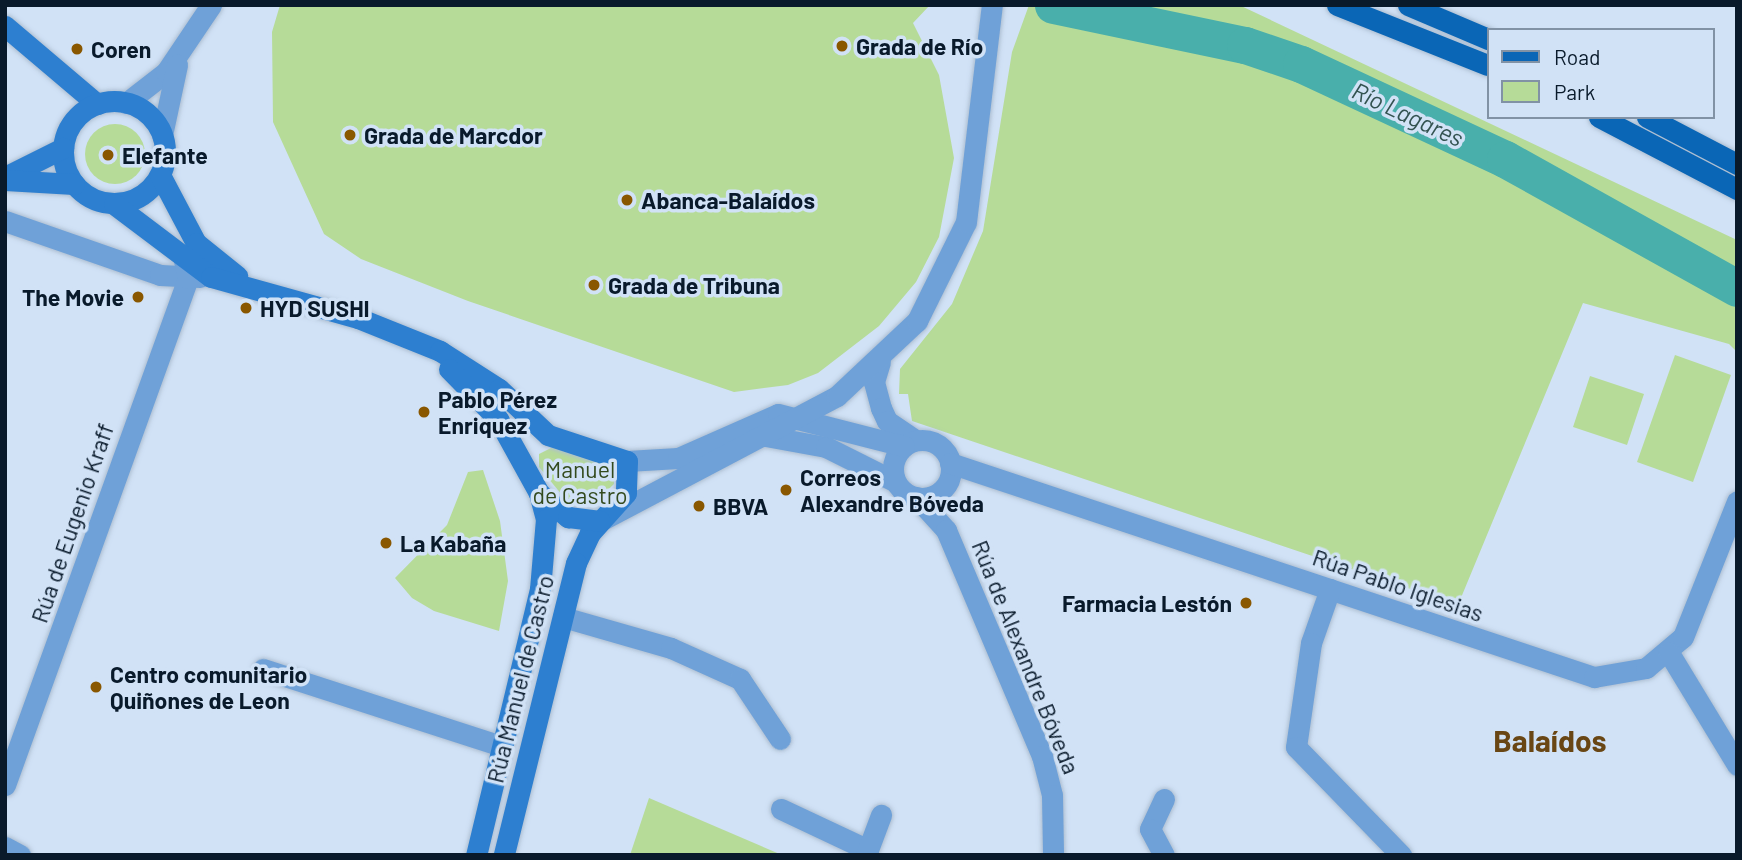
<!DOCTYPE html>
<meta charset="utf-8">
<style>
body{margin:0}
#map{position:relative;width:1742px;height:860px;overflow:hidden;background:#d1e2f6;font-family:Barlow,sans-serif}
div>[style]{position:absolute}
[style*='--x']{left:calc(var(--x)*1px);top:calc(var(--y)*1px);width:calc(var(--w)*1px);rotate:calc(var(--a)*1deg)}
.green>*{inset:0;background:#b6db98}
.round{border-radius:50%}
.river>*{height:37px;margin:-18.5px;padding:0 18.5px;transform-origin:18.5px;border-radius:18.5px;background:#49afab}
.roads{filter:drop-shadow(0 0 2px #adbed1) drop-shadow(0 0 2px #adbed1)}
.street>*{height:21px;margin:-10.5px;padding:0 10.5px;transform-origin:10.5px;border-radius:10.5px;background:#6fa1d8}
.street>.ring{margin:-10.5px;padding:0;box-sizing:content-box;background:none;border:21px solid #6fa1d8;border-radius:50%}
.secondary>*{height:21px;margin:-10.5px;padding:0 10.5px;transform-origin:10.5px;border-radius:10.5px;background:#2d7fd0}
.secondary>.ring{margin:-10.5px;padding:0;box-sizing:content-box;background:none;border:21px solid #2d7fd0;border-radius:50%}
.primary>*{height:21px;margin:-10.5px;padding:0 10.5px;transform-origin:10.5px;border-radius:10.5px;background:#0a66b6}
.dots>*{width:19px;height:19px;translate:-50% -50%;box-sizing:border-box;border:4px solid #d1e2f6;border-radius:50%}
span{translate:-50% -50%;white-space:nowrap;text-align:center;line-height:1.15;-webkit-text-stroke:7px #d1e2f6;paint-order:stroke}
.poi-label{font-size:23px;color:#091a2b;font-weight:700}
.left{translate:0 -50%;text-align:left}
.right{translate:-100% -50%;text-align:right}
.park-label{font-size:23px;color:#334a1d}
.street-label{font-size:23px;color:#091a2b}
.water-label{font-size:24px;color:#335351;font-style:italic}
.district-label{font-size:30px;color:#694614;font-weight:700}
.frame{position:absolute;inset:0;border:7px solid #091a2b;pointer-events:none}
.legend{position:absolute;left:1487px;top:28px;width:228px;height:91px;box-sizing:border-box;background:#d1e2f6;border:2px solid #8192a5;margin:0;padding:9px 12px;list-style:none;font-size:21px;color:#091a2b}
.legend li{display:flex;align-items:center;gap:14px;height:35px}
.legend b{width:35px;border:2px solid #8192a5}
</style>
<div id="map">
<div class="green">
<i style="clip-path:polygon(280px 5px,930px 5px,913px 23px,939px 75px,954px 158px,939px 237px,916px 282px,879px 326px,818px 373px,788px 385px,734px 392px,468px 301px,361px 259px,324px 234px,273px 122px,272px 32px)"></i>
<i style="clip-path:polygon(1029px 5px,1239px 5px,1737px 240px,1737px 352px,1729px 344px,1583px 303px,1458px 605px,912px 421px,908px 394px,899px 394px,900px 369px,952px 304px,983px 231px,1012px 52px)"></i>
<i class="round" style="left:85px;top:124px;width:60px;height:60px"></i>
<i style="clip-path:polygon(1675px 355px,1731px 375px,1693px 482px,1637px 462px)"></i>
<i style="clip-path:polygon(1590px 376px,1644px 394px,1627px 445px,1573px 427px)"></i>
<i style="clip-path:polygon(555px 446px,614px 468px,614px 484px,593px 504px,571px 506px,539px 467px,539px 454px)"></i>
<i style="clip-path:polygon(483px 470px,500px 521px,508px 581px,499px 631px,434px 611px,412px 598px,395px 578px,447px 525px,468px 472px)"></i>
<i style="clip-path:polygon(649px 798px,782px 855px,630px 855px)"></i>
</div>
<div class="river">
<i style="--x:1053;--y:5;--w:196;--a:11.8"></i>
<i style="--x:1245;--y:45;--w:59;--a:18.7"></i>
<i style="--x:1301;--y:64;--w:225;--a:25"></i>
<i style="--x:1505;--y:159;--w:265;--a:29.1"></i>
</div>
<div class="roads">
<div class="street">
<i style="--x:126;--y:103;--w:51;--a:-37.8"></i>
<i style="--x:166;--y:72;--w:81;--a:-56.1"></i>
<i style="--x:162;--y:135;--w:72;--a:-77.9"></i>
<i style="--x:5;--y:221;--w:164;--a:19.2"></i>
<i style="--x:160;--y:275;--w:40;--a:2.9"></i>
<i style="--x:880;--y:362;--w:21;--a:107"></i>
<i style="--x:874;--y:382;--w:27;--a:75"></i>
<i style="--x:881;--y:408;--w:14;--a:65"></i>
<i style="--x:887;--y:421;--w:34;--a:34"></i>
<i style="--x:760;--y:435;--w:67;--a:10.3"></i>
<i style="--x:826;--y:447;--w:78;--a:26.6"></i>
<i class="ring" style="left:893px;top:440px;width:37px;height:37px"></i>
<i style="--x:627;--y:461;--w:51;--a:-3.4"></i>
<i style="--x:678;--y:458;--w:109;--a:-23.7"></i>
<i style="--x:778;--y:414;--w:130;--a:14.3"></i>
<i style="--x:950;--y:463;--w:679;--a:18.38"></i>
<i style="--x:1594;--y:677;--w:53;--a:-9.8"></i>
<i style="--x:1646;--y:668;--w:48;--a:-40"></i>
<i style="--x:1683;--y:637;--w:146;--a:-68.3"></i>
<i style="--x:916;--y:497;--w:45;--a:47.7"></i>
<i style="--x:946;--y:530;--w:246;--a:67"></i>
<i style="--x:1042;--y:756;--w:40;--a:75.6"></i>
<i style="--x:1052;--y:795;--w:60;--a:89"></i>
<i style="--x:600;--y:521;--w:268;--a:-27.8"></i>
<i style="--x:837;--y:396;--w:110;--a:-43.2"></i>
<i style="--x:917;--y:321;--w:110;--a:-63.7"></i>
<i style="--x:966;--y:222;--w:219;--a:-83.2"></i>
<i style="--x:1330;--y:589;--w:57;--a:109.4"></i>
<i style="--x:1311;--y:643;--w:105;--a:98.2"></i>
<i style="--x:1296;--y:747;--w:151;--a:45.8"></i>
<i style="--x:563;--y:617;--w:112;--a:16"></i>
<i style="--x:671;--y:648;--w:76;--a:24.2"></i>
<i style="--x:740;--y:679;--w:72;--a:56.3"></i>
<i style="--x:1669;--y:653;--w:131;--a:58.7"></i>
<i style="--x:263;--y:669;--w:251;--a:17.9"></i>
<i style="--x:5;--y:785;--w:539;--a:-70.15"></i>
<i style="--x:188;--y:278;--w:22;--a:-103"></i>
<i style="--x:1164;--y:799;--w:33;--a:115"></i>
<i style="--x:1150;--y:829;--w:30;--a:62"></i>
<i style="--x:781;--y:809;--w:96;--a:25.2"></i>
<i style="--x:5;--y:847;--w:17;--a:28"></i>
<i style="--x:866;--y:855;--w:43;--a:-69.4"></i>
</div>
<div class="secondary">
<i style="--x:5;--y:26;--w:121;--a:40.3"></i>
<i class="ring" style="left:63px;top:101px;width:81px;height:81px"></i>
<i style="--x:160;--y:175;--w:77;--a:62.1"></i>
<i style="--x:196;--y:243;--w:53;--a:38.8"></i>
<i style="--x:5;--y:177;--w:65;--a:-26.6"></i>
<i style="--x:5;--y:180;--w:69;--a:3.3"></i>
<i style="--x:114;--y:204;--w:121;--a:37"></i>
<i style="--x:211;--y:277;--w:153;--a:15.6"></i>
<i style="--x:358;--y:318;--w:88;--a:21.9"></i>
<i style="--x:440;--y:351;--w:70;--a:32.8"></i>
<i style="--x:499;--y:389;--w:67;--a:43.2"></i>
<i style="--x:548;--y:435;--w:83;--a:18.2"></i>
<i style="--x:627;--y:461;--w:32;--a:92"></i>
<i style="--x:626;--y:493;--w:54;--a:132"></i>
<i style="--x:590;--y:533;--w:33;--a:115"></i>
<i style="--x:576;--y:563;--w:301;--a:103.9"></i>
<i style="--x:449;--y:369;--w:70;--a:45.6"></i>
<i style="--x:498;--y:419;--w:85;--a:61"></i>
<i style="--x:539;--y:493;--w:27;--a:75"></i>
<i style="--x:546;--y:519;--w:70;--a:94.9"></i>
<i style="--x:540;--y:589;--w:274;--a:103.5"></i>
<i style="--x:539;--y:493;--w:38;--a:40"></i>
<i style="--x:568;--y:517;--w:32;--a:7"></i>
</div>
<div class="primary">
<i style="--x:1337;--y:5;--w:162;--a:21.7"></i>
<i style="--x:1408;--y:5;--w:87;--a:23"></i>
<i style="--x:1599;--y:117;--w:156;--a:27.6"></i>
<i style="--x:1647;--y:117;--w:102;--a:27.6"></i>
</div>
</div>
<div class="dots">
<i style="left:842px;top:46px;background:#895700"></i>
<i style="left:77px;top:49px;background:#895700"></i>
<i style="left:350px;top:135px;background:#895700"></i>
<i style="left:108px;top:155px;background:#895700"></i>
<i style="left:627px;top:200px;background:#895700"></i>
<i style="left:594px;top:285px;background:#895700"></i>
<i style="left:138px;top:297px;background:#895700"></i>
<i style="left:246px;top:308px;background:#895700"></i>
<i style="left:424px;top:412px;background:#895700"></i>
<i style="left:786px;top:490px;background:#895700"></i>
<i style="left:699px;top:506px;background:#895700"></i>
<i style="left:386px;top:543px;background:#895700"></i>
<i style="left:1246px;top:603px;background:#895700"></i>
<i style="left:96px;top:687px;background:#895700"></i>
</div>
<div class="poi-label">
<span class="left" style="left:856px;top:46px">Grada de Río</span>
<span class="left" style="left:91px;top:49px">Coren</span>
<span class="left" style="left:364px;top:135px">Grada de Marcdor</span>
<span class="left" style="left:122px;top:155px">Elefante</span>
<span class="left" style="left:641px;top:200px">Abanca-Balaídos</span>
<span class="left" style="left:608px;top:285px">Grada de Tribuna</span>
<span class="right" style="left:124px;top:297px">The Movie</span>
<span class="left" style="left:260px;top:308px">HYD SUSHI</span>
<span class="left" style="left:438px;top:412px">Pablo Pérez<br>Enriquez</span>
<span class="left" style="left:800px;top:490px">Correos<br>Alexandre Bóveda</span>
<span class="left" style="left:713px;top:506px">BBVA</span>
<span class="left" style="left:400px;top:543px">La Kabaña</span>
<span class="right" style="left:1232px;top:603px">Farmacia Lestón</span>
<span class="left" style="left:110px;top:687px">Centro comunitario<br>Quiñones de Leon</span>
</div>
<div class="park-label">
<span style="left:580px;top:482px">Manuel<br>de Castro</span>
</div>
<div class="street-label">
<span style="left:72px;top:523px;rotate:-71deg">Rúa de Eugenio Kraff</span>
<span style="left:1398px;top:585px;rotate:19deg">Rúa Pablo Iglesias</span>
<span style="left:1026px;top:657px;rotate:68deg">Rúa de Alexandre Bóveda</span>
<span style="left:520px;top:679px;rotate:-76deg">Rúa Manuel de Castro</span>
</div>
<div class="water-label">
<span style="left:1408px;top:114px;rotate:25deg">Río Lagares</span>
</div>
<div class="district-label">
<span style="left:1550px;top:740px">Balaídos</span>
</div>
<div class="frame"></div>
<ul class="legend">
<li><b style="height:9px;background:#0a66b6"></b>Road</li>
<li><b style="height:19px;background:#b6db98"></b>Park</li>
</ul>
</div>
